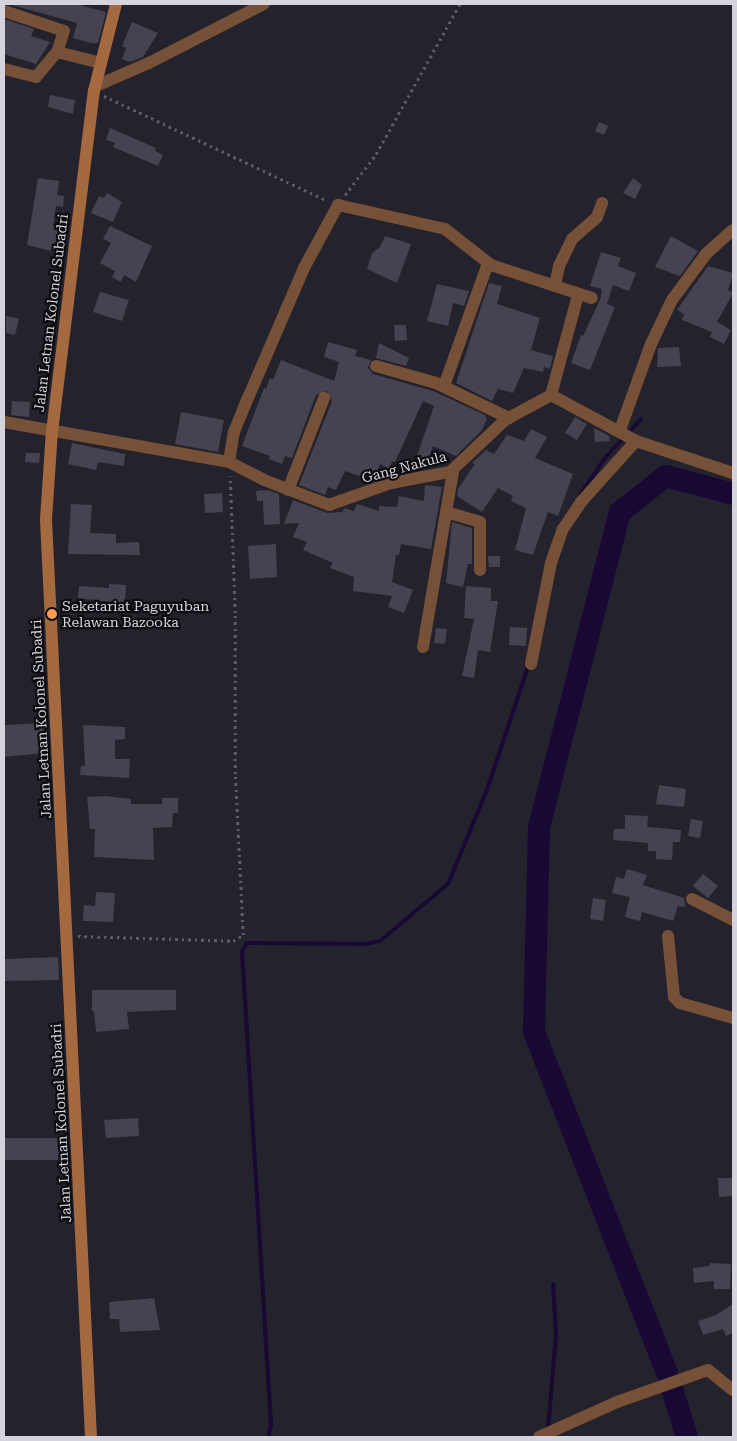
<!DOCTYPE html>
<style>
body{margin:0}
#map{position:relative;width:737px;height:1441px;overflow:hidden;background:#24222d;font-family:"Roboto Serif",serif}
div>[style]{position:absolute}
[style*='--x']{left:calc(var(--x)*1px);top:calc(var(--y)*1px);width:calc(var(--w)*1px);rotate:calc(var(--a)*1deg)}
.stream>*{height:4px;margin:-2px;padding:0 2px;transform-origin:2px;border-radius:2px;background:#180834}
.river>*{height:22px;margin:-11px;padding:0 11px;transform-origin:11px;border-radius:11px;background:#180834}
.building>*{inset:0;background:#454350}
.path>*{height:2.5px;margin-top:-1.25px;transform-origin:0;background:repeating-linear-gradient(90deg,#5e5c66 0 2.5px,transparent 0 6.5px)}
.minor>*{height:12px;margin:-6px;padding:0 6px;transform-origin:6px;border-radius:6px;background:#765137}
.secondary>*{height:12px;margin:-6px;padding:0 6px;transform-origin:6px;border-radius:6px;background:#a5693f}
.dots>*{width:14px;height:14px;translate:-50% -50%;box-sizing:border-box;border:2px solid #0d0c11;border-radius:50%}
span{translate:-50% -50%;white-space:nowrap;text-align:center;line-height:1.15;-webkit-text-stroke:4.5px #0d0c11;paint-order:stroke}
.street-label{font-size:14px;color:#d5d4dc}
.poi-label{font-size:14px;color:#d5d4dc}
.left{translate:0 -50%;text-align:left}
.frame{position:absolute;inset:0;border:5px solid #d5d4dc;pointer-events:none}
</style>
<div id="map">
<div class="stream">
<i style="--x:580;--y:495;--w:45;--a:-56"></i>
<i style="--x:605;--y:458;--w:53;--a:-47.3"></i>
<i style="--x:548;--y:1429;--w:93;--a:-85.1"></i>
<i style="--x:556;--y:1336;--w:52;--a:-93.3"></i>
<i style="--x:269;--y:1434;--w:9;--a:-77"></i>
<i style="--x:271;--y:1425;--w:475;--a:-93.5"></i>
<i style="--x:242;--y:951;--w:9;--a:-58"></i>
<i style="--x:247;--y:943;--w:118;--a:0.5"></i>
<i style="--x:365;--y:944;--w:15;--a:-11"></i>
<i style="--x:380;--y:941;--w:89;--a:-40"></i>
<i style="--x:448;--y:884;--w:102;--a:-67.5"></i>
<i style="--x:487;--y:790;--w:133;--a:-71.6"></i>
</div>
<div class="river">
<i style="--x:667;--y:1373;--w:367;--a:-111.3"></i>
<i style="--x:534;--y:1031;--w:204;--a:-88.6"></i>
<i style="--x:539;--y:827;--w:325;--a:-75.6"></i>
<i style="--x:620;--y:512;--w:58;--a:-38"></i>
<i style="--x:666;--y:476;--w:69;--a:15"></i>
<i style="--x:673;--y:1392;--w:47;--a:72.7"></i>
</div>
<div class="building">
<i style="clip-path:polygon(8px 4px,76px 4px,106px 12px,98px 43px,91px 43px,73px 38px,77px 23px)"></i>
<i style="clip-path:polygon(4px 19px,34px 29px,31px 36px,50px 42px,36px 64px,4px 54px)"></i>
<i style="clip-path:polygon(132px 22px,158px 33px,143px 57px,130px 62px,122px 59px,126px 48px,122px 46px)"></i>
<i style="clip-path:polygon(50px 95px,75px 100px,73px 114px,48px 107px)"></i>
<i style="clip-path:polygon(599px 122px,608px 126px,604px 135px,595px 131px)"></i>
<i style="clip-path:polygon(110px 128px,156px 148px,155px 151px,163px 155px,158px 166px,113px 147px,115px 143px,106px 140px)"></i>
<i style="clip-path:polygon(38px 178px,59px 181px,57px 195px,64px 196px,63px 207px,56px 206px,53px 226px,62px 228px,56px 252px,27px 245px)"></i>
<i style="clip-path:polygon(633px 178px,642px 185px,635px 199px,623px 193px)"></i>
<i style="clip-path:polygon(107px 193px,122px 202px,113px 222px,91px 213px,99px 196px,104px 198px)"></i>
<i style="clip-path:polygon(110px 226px,152px 246px,136px 282px,124px 275px,121px 282px,112px 277px,115px 271px,100px 263px,111px 243px,103px 239px)"></i>
<i style="clip-path:polygon(385px 236px,411px 244px,397px 283px,367px 269px,372px 253px,380px 247px)"></i>
<i style="clip-path:polygon(671px 236px,698px 251px,680px 276px,655px 267px)"></i>
<i style="clip-path:polygon(601px 252px,621px 258px,618px 266px,636px 273px,629px 291px,613px 285px,607px 304px,615px 307px,590px 370px,571px 363px,581px 335px,583px 336px,600px 300px,602px 289px,590px 286px)"></i>
<i style="clip-path:polygon(708px 266px,733px 273px,728px 290px,733px 293px,717px 322px,731px 330px,724px 344px,710px 337px,712px 332px,682px 320px,684px 314px,677px 310px)"></i>
<i style="clip-path:polygon(489px 283px,502px 286px,497px 304px,540px 318px,531px 350px,553px 356px,550px 369px,544px 367px,543px 372px,524px 368px,513px 393px,498px 389px,492px 401px,456px 383px)"></i>
<i style="clip-path:polygon(437px 284px,469px 291px,464px 306px,453px 303px,448px 326px,427px 321px)"></i>
<i style="clip-path:polygon(100px 292px,129px 300px,122px 321px,93px 312px)"></i>
<i style="clip-path:polygon(6px 316px,19px 319px,15px 335px,6px 333px)"></i>
<i style="clip-path:polygon(394px 325px,406px 325px,407px 340px,395px 341px)"></i>
<i style="clip-path:polygon(328px 342px,357px 350px,355px 356px,371px 360px,368px 368px,373px 374px,433px 391px,485px 415px,487px 419px,482px 430px,456px 456px,433px 446px,426px 466px,415px 462px,434px 406px,423px 401px,395px 462px,392px 461px,389px 469px,380px 464px,374px 481px,345px 471px,336px 490px,328px 487px,325px 495px,299px 485px,332px 401px,327px 391px,316px 395px,292px 458px,285px 456px,282px 464px,269px 459px,270px 456px,242px 446px,264px 388px,266px 389px,270px 378px,273px 380px,281px 360px,334px 381px,339px 362px,324px 357px)"></i>
<i style="clip-path:polygon(379px 343px,409px 358px,406px 366px,376px 358px)"></i>
<i style="clip-path:polygon(679px 347px,681px 366px,657px 367px,658px 348px)"></i>
<i style="clip-path:polygon(12px 401px,30px 402px,29px 417px,11px 415px)"></i>
<i style="clip-path:polygon(181px 412px,224px 420px,218px 452px,175px 444px)"></i>
<i style="clip-path:polygon(575px 417px,587px 424px,577px 440px,565px 433px)"></i>
<i style="clip-path:polygon(594px 428px,609px 436px,610px 441px,595px 442px)"></i>
<i style="clip-path:polygon(531px 429px,547px 437px,535px 458px,573px 474px,558px 516px,548px 512px,533px 555px,515px 550px,526px 508px,511px 501px,513px 496px,498px 488px,482px 512px,457px 496px,458px 489px,475px 464px,472px 463px,486px 450px,494px 454px,507px 435px,524px 441px)"></i>
<i style="clip-path:polygon(72px 443px,125px 454px,124px 466px,98px 462px,96px 470px,68px 464px)"></i>
<i style="clip-path:polygon(26px 453px,40px 453px,39px 463px,25px 462px)"></i>
<i style="clip-path:polygon(425px 485px,442px 487px,431px 549px,401px 544px,399px 555px,396px 555px,392px 582px,413px 590px,404px 613px,388px 607px,392px 596px,353px 591px,354px 577px,330px 568px,333px 563px,303px 550px,307px 542px,293px 537px,299px 523px,284px 524px,293px 500px,327px 513px,342px 512px,345px 508px,354px 511px,357px 504px,379px 511px,379px 506px,397px 507px,399px 496px,424px 501px)"></i>
<i style="clip-path:polygon(268px 490px,279px 494px,280px 524px,264px 525px,263px 501px,257px 501px,256px 491px)"></i>
<i style="clip-path:polygon(222px 493px,223px 512px,205px 513px,204px 494px)"></i>
<i style="clip-path:polygon(71px 504px,92px 505px,90px 533px,116px 534px,116px 543px,139px 542px,140px 555px,68px 554px)"></i>
<i style="clip-path:polygon(452px 522px,472px 528px,472px 564px,468px 564px,463px 587px,446px 583px)"></i>
<i style="clip-path:polygon(276px 544px,277px 577px,250px 579px,248px 546px)"></i>
<i style="clip-path:polygon(488px 556px,500px 556px,500px 567px,489px 567px)"></i>
<i style="clip-path:polygon(109px 584px,126px 585px,125px 604px,78px 598px,79px 586px,109px 588px)"></i>
<i style="clip-path:polygon(466px 586px,491px 588px,491px 601px,498px 601px,490px 652px,478px 650px,474px 678px,462px 676px,474px 619px,464px 618px)"></i>
<i style="clip-path:polygon(510px 627px,527px 628px,526px 646px,509px 645px)"></i>
<i style="clip-path:polygon(436px 628px,447px 629px,445px 644px,434px 643px)"></i>
<i style="clip-path:polygon(43px 723px,43px 727px,48px 728px,49px 740px,49px 745px,43px 745px,43px 753px,4px 757px,4px 725px)"></i>
<i style="clip-path:polygon(83px 725px,125px 727px,125px 739px,115px 740px,115px 759px,130px 759px,129px 778px,80px 775px,81px 766px,85px 766px)"></i>
<i style="clip-path:polygon(659px 785px,686px 789px,684px 807px,656px 804px)"></i>
<i style="clip-path:polygon(105px 796px,131px 799px,131px 804px,162px 804px,162px 798px,178px 798px,178px 813px,173px 813px,172px 827px,153px 828px,154px 860px,94px 857px,95px 829px,90px 829px,87px 797px)"></i>
<i style="clip-path:polygon(625px 815px,648px 816px,647px 827px,681px 830px,680px 842px,673px 842px,672px 860px,656px 859px,656px 851px,648px 851px,648px 843px,613px 840px,614px 829px,625px 829px)"></i>
<i style="clip-path:polygon(691px 819px,703px 821px,700px 838px,688px 836px)"></i>
<i style="clip-path:polygon(627px 869px,647px 875px,643px 885px,684px 898px,685px 907px,678px 906px,673px 921px,642px 912px,640px 921px,625px 917px,630px 897px,612px 893px,616px 877px,624px 879px)"></i>
<i style="clip-path:polygon(703px 874px,718px 886px,708px 898px,693px 886px)"></i>
<i style="clip-path:polygon(96px 892px,115px 893px,113px 922px,83px 921px,84px 905px,95px 906px)"></i>
<i style="clip-path:polygon(593px 898px,606px 900px,603px 921px,590px 919px)"></i>
<i style="clip-path:polygon(58px 957px,59px 980px,4px 981px,4px 959px)"></i>
<i style="clip-path:polygon(92px 990px,176px 990px,176px 1010px,127px 1012px,129px 1029px,96px 1032px,94px 1011px,92px 1011px)"></i>
<i style="clip-path:polygon(138px 1118px,139px 1136px,106px 1138px,104px 1120px)"></i>
<i style="clip-path:polygon(4px 1138px,59px 1138px,59px 1160px,4px 1160px)"></i>
<i style="clip-path:polygon(718px 1178px,733px 1178px,733px 1196px,719px 1197px)"></i>
<i style="clip-path:polygon(710px 1263px,731px 1264px,730px 1289px,714px 1289px,714px 1281px,694px 1283px,693px 1268px,710px 1266px)"></i>
<i style="clip-path:polygon(154px 1298px,160px 1330px,120px 1332px,119px 1319px,110px 1319px,109px 1302px)"></i>
<i style="clip-path:polygon(733px 1304px,733px 1333px,726px 1336px,723px 1329px,703px 1335px,698px 1321px,716px 1315px)"></i>
</div>
<div class="path">
<i style="--x:104;--y:96;--w:247;--a:25.1"></i>
<i style="--x:345;--y:195;--w:51;--a:-52.9"></i>
<i style="--x:376;--y:154;--w:172;--a:-60.8"></i>
<i style="--x:78;--y:936;--w:155;--a:1.8"></i>
<i style="--x:233;--y:941;--w:12;--a:-31"></i>
<i style="--x:243;--y:935;--w:161;--a:-92.8"></i>
<i style="--x:235;--y:774;--w:161;--a:-90"></i>
<i style="--x:235;--y:613;--w:137;--a:-92.1"></i>
</div>
<div class="minor">
<i style="--x:4;--y:11;--w:63;--a:18.4"></i>
<i style="--x:64;--y:31;--w:22;--a:108"></i>
<i style="--x:4;--y:69;--w:33;--a:14"></i>
<i style="--x:36;--y:77;--w:33;--a:-50"></i>
<i style="--x:57;--y:52;--w:45;--a:14"></i>
<i style="--x:96;--y:86;--w:58;--a:-23.5"></i>
<i style="--x:149;--y:63;--w:129;--a:-27.2"></i>
<i style="--x:555;--y:286;--w:20;--a:-79"></i>
<i style="--x:559;--y:266;--w:30;--a:-64"></i>
<i style="--x:572;--y:239;--w:33;--a:-41"></i>
<i style="--x:597;--y:217;--w:15;--a:-70"></i>
<i style="--x:376;--y:366;--w:62;--a:15.8"></i>
<i style="--x:436;--y:383;--w:81;--a:25.6"></i>
<i style="--x:444;--y:386;--w:131;--a:-70.3"></i>
<i style="--x:551;--y:395;--w:104;--a:-74.9"></i>
<i style="--x:4;--y:422;--w:229;--a:10.1"></i>
<i style="--x:229;--y:462;--w:39;--a:27"></i>
<i style="--x:264;--y:480;--w:70;--a:21"></i>
<i style="--x:329;--y:505;--w:66;--a:-19.5"></i>
<i style="--x:391;--y:483;--w:60;--a:-10.6"></i>
<i style="--x:450;--y:472;--w:76;--a:-43.4"></i>
<i style="--x:505;--y:420;--w:52;--a:-28.5"></i>
<i style="--x:551;--y:395;--w:97;--a:28.4"></i>
<i style="--x:636;--y:441;--w:102;--a:18.3"></i>
<i style="--x:620;--y:430;--w:91;--a:-70.2"></i>
<i style="--x:651;--y:344;--w:49;--a:-64.5"></i>
<i style="--x:672;--y:300;--w:57;--a:-53.5"></i>
<i style="--x:706;--y:254;--w:36;--a:-42"></i>
<i style="--x:229;--y:462;--w:30;--a:-81"></i>
<i style="--x:234;--y:432;--w:37;--a:-68"></i>
<i style="--x:248;--y:398;--w:142;--a:-66.7"></i>
<i style="--x:304;--y:268;--w:72;--a:-61.6"></i>
<i style="--x:338;--y:205;--w:110;--a:12.6"></i>
<i style="--x:445;--y:229;--w:58;--a:38"></i>
<i style="--x:491;--y:265;--w:106;--a:18.1"></i>
<i style="--x:288;--y:490;--w:99;--a:-68.6"></i>
<i style="--x:446;--y:512;--w:35;--a:16"></i>
<i style="--x:480;--y:522;--w:48;--a:90"></i>
<i style="--x:423;--y:647;--w:179;--a:-80.3"></i>
<i style="--x:531;--y:664;--w:103;--a:-78.8"></i>
<i style="--x:551;--y:563;--w:36;--a:-71"></i>
<i style="--x:563;--y:529;--w:32;--a:-56"></i>
<i style="--x:581;--y:502;--w:82;--a:-48"></i>
<i style="--x:692;--y:899;--w:46;--a:27.1"></i>
<i style="--x:668;--y:936;--w:61;--a:84.4"></i>
<i style="--x:674;--y:997;--w:8;--a:45"></i>
<i style="--x:680;--y:1003;--w:55;--a:15.8"></i>
<i style="--x:539;--y:1437;--w:85;--a:-24.2"></i>
<i style="--x:617;--y:1402;--w:96;--a:-19.4"></i>
<i style="--x:708;--y:1370;--w:32;--a:39"></i>
</div>
<div class="secondary">
<i style="--x:91;--y:1437;--w:919;--a:-92.81"></i>
<i style="--x:46;--y:519;--w:87;--a:-86.1"></i>
<i style="--x:52;--y:432;--w:344;--a:-83"></i>
<i style="--x:94;--y:91;--w:90;--a:-75.8"></i>
</div>
<div class="dots">
<i style="left:52px;top:614px;background:#fd9c56"></i>
</div>
<div class="street-label">
<span style="left:51px;top:313px;rotate:-83deg">Jalan Letnan Kolonel Subadri</span>
<span style="left:404px;top:467px;rotate:-15deg">Gang Nakula</span>
<span style="left:41px;top:719px;rotate:-93deg">Jalan Letnan Kolonel Subadri</span>
<span style="left:61px;top:1123px;rotate:-93deg">Jalan Letnan Kolonel Subadri</span>
</div>
<div class="poi-label">
<span class="left" style="left:62px;top:614px">Seketariat Paguyuban<br>Relawan Bazooka</span>
</div>
<div class="frame"></div>
</div>
